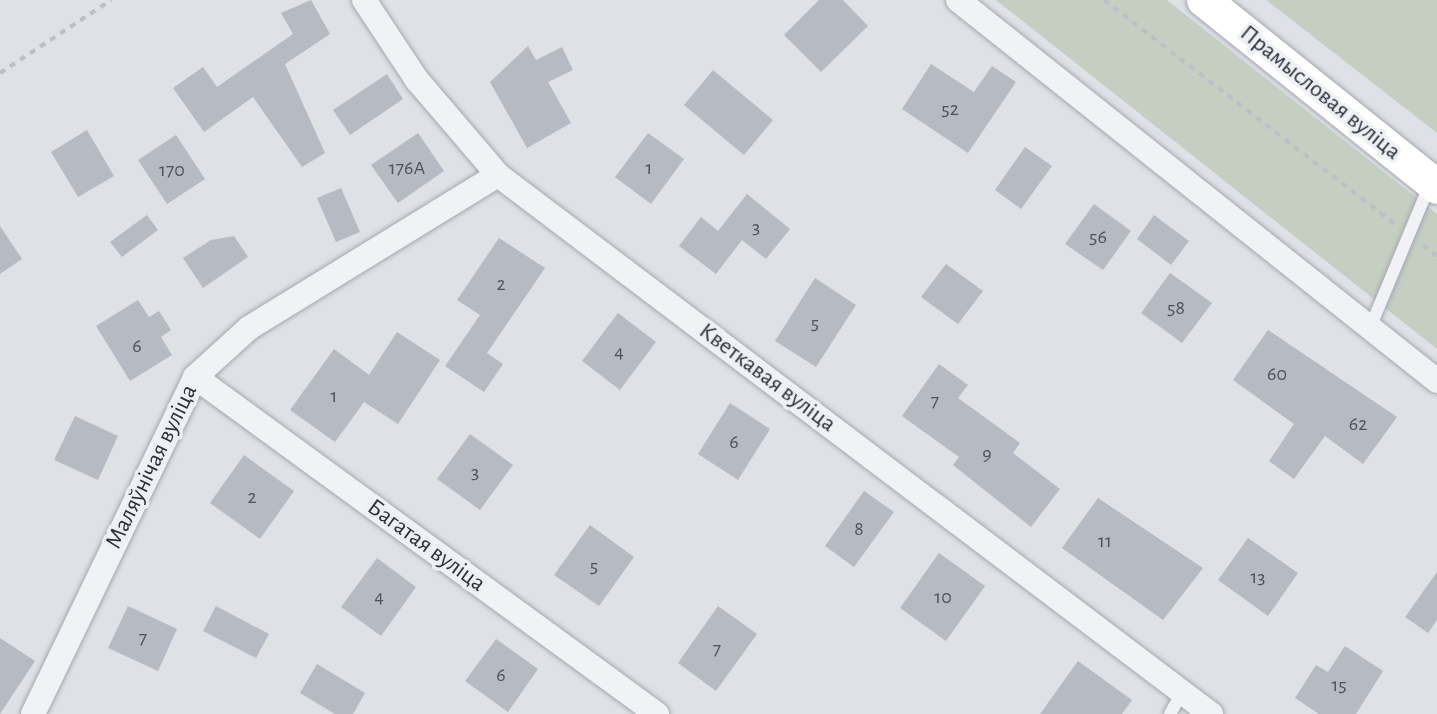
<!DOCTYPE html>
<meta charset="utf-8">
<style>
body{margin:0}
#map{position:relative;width:1437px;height:714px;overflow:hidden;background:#dee1e6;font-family:"Alegreya Sans",sans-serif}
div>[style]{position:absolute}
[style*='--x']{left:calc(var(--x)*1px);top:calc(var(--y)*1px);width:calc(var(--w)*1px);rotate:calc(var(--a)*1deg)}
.green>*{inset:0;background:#c4cfc1}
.building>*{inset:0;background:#b6bac2}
.path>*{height:4px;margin-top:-2px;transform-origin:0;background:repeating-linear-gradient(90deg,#bdbfc5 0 6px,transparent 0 12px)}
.roads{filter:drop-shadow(0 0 2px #a4a8af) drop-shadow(0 0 2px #a4a8af)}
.service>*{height:12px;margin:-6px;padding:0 6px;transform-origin:6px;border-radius:6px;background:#f1f2f5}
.minor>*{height:24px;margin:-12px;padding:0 12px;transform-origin:12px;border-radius:12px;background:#f1f2f5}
.secondary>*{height:34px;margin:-17px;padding:0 17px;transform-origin:17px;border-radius:17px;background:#fff}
span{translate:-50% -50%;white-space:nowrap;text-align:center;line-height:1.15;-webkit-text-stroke:7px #eef0f4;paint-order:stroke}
.number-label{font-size:20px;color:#4c525d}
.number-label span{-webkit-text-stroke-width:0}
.street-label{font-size:24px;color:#292f3b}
</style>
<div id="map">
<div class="green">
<i style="clip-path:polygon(996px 0,1167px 0,1437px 214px,1437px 349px)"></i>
<i style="clip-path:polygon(1266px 0,1437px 0,1437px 133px)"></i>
</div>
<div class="building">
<i style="clip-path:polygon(311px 0,330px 34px,285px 64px,325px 153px,302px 167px,253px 97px,204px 132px,173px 88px,203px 67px,217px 87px,293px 34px,281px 13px)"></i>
<i style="clip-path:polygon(819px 0,843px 0,868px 26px,821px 72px,784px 35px)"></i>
<i style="clip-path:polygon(528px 46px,536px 60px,562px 47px,573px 70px,548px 82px,571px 123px,527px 148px,490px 82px)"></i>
<i style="clip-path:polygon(931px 64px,974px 92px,992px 66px,1016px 82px,968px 153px,902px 109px)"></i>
<i style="clip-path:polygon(713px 70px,773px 120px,744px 155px,684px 105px)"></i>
<i style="clip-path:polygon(387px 74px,403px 99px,350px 135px,333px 110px)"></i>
<i style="clip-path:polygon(87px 130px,114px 176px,78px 197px,51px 152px)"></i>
<i style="clip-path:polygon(418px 133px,444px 171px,398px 203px,371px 165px)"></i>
<i style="clip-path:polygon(648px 133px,684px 159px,651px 204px,615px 177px)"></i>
<i style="clip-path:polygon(176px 135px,205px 179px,167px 204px,138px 160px)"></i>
<i style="clip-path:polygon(1025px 147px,1052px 166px,1021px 209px,995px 190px)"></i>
<i style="clip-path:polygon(341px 188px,360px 232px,336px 242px,317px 198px)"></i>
<i style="clip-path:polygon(747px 194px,790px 229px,766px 259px,742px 240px,716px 274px,679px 246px,701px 217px,718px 231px)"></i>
<i style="clip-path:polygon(1094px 204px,1131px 231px,1103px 270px,1065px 244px)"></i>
<i style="clip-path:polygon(147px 215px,158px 230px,122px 257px,110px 242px)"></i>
<i style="clip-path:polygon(1154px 215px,1189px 241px,1171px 265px,1137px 239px)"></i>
<i style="clip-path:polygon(0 226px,22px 259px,0 274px)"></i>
<i style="clip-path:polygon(234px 236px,248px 257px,203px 288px,183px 258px,211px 240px)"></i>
<i style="clip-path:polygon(499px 238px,545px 268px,487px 353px,503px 364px,484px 392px,445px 366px,480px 315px,457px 300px)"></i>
<i style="clip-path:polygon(946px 264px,983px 291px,958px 324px,921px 297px)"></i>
<i style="clip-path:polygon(1170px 273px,1212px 303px,1182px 343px,1141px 313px)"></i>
<i style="clip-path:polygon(815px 278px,856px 305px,816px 367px,775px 341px)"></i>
<i style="clip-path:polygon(138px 300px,149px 317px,159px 311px,171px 330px,161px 337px,172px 355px,130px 381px,96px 326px)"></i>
<i style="clip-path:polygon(618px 313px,656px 342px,620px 390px,582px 361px)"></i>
<i style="clip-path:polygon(1268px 330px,1397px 417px,1363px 464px,1325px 436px,1294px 479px,1269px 461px,1294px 424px,1233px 380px)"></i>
<i style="clip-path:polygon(397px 332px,440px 360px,398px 424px,364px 402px,335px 442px,290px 410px,334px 349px,369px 375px)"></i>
<i style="clip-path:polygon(939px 364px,968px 385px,958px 398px,1020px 443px,1013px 453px,1060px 489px,1031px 527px,953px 465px,959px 457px,902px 416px)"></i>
<i style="clip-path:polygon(730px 403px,770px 429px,738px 480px,698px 454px)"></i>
<i style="clip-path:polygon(75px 416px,118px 436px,98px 480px,54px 460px)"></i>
<i style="clip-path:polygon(470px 434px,513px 465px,480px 510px,437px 479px)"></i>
<i style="clip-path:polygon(244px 455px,294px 491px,260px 539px,210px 503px)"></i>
<i style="clip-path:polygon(864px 491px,894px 512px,854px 567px,825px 546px)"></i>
<i style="clip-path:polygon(1098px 498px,1203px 568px,1163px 620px,1062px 548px)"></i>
<i style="clip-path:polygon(590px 525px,634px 557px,599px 606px,554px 575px)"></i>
<i style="clip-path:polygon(1248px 538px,1298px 573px,1268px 616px,1218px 580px)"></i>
<i style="clip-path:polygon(939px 553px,985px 586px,946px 641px,900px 608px)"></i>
<i style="clip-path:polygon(377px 558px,416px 587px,381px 636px,341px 607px)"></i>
<i style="clip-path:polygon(1437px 572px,1437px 620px,1428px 633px,1405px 617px)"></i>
<i style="clip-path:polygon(128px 606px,177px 629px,158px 671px,108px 648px)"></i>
<i style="clip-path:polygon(216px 606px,269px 634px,256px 658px,203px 631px)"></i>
<i style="clip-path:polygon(718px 606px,757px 634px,716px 691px,678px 663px)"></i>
<i style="clip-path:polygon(0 638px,35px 661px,0 714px)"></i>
<i style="clip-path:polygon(496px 639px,538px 669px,508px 712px,465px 681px)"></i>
<i style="clip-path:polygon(1345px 646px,1383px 671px,1356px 714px,1319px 714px,1295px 698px,1316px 665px,1328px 672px)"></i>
<i style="clip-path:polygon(1078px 661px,1132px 700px,1122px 714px,1040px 714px)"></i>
<i style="clip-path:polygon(317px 664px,365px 693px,353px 714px,335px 714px,300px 693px)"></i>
</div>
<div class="path">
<i style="--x:1104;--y:0;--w:366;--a:37.6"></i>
<i style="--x:0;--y:73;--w:133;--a:-33.3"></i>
<i style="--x:1423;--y:245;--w:18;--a:38"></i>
</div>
<div class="roads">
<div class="service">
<i style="--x:1370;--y:328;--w:156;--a:-67.4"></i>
<i style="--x:1170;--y:714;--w:25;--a:-61"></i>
</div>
<div class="minor">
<i style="--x:364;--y:0;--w:96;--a:56.5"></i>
<i style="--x:417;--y:80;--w:125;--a:49.5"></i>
<i style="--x:498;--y:175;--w:894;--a:37.09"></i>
<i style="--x:958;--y:0;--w:612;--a:38.5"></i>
<i style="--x:195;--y:377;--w:572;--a:36.11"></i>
<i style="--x:33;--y:714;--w:374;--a:-64.3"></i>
<i style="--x:195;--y:377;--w:73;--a:-42.2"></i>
<i style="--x:249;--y:328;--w:292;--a:-31.6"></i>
</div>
<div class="secondary">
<i style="--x:1204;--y:0;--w:299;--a:38.7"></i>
</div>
</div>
<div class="number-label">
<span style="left:950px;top:109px">52</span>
<span style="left:407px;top:168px">176А</span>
<span style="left:649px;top:168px">1</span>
<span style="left:172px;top:170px">170</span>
<span style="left:756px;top:227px">3</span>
<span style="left:1098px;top:237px">56</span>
<span style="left:501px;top:284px">2</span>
<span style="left:1176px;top:308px">58</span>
<span style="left:815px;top:323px">5</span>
<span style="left:137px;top:346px">6</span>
<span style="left:619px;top:352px">4</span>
<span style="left:1277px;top:374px">60</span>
<span style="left:334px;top:396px">1</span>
<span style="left:935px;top:401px">7</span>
<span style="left:1358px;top:424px">62</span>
<span style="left:734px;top:442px">6</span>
<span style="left:987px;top:454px">9</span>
<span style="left:475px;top:472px">3</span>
<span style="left:252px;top:497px">2</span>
<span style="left:859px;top:529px">8</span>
<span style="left:1105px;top:541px">11</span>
<span style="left:594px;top:566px">5</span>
<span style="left:1258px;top:577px">13</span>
<span style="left:379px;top:597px">4</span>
<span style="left:943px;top:597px">10</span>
<span style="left:143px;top:638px">7</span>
<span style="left:717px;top:649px">7</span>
<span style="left:501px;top:675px">6</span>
<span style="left:1339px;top:685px">15</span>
</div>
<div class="street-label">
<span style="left:1320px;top:93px;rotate:39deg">Прамысловая вуліца</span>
<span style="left:767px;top:378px;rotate:37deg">Кветкавая вуліца</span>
<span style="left:152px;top:467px;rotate:-64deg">Маляўнічая вуліца</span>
<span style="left:426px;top:546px;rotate:36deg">Багатая вуліца</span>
</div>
</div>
